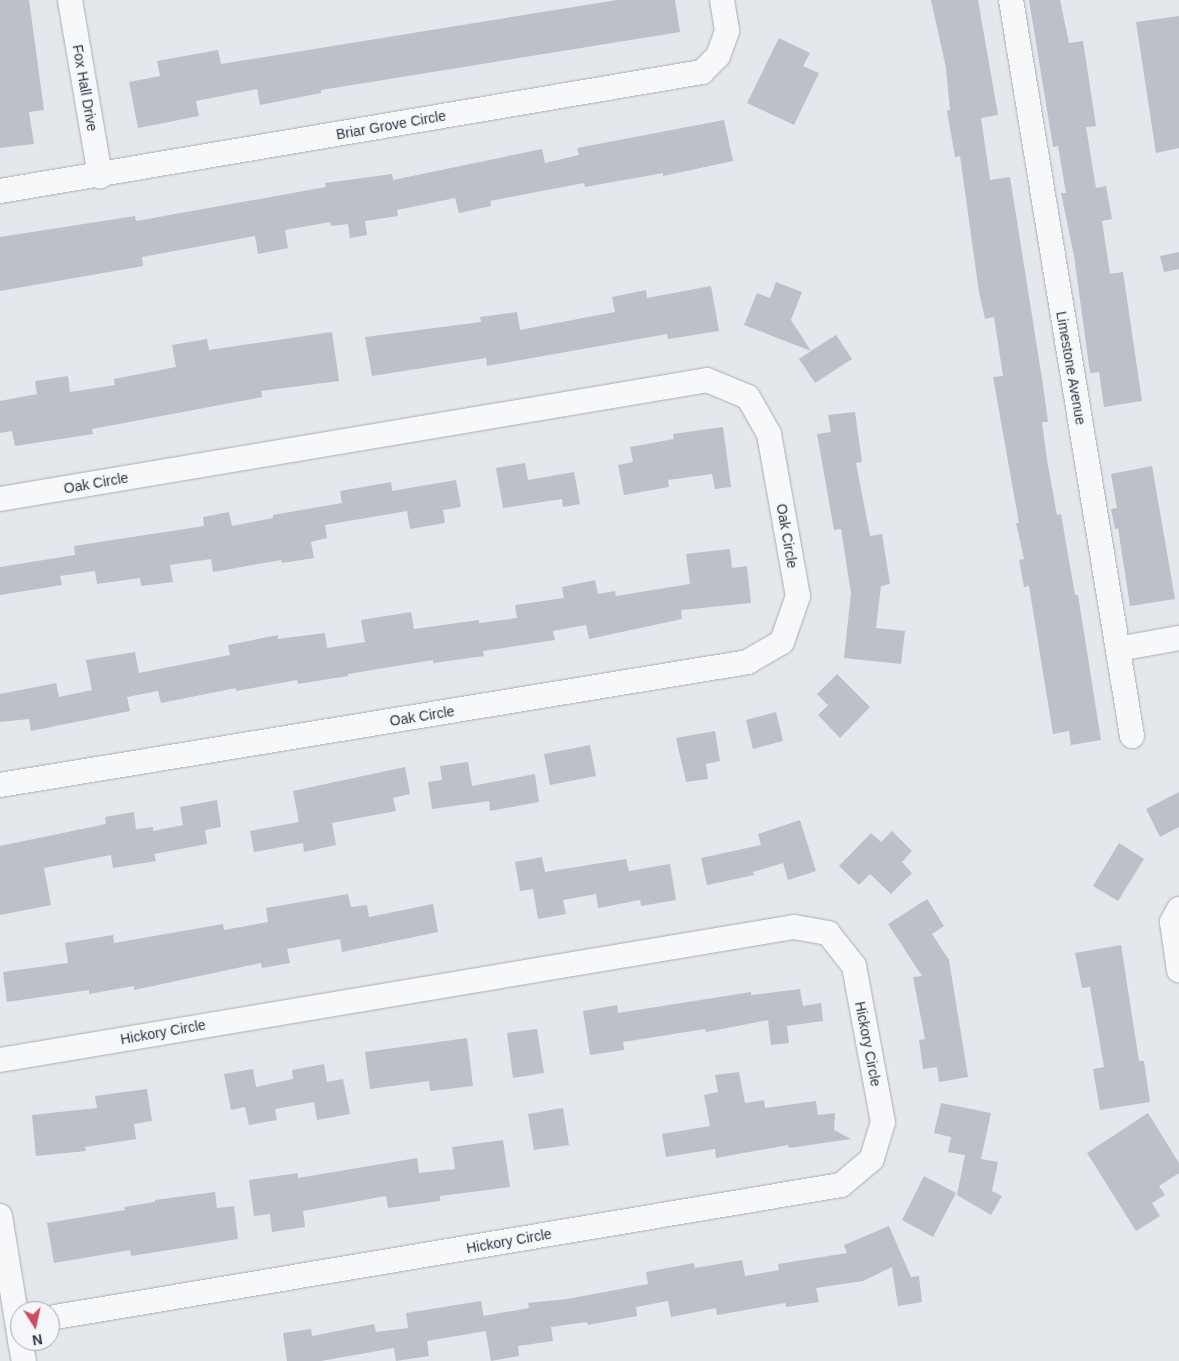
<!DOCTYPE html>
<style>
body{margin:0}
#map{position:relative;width:1179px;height:1361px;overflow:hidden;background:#e4e7ec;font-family:Arial,sans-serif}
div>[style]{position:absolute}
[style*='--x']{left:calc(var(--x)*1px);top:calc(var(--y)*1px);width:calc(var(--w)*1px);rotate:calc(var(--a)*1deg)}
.building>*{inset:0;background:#bbc0c9}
.roads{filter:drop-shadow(0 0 1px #a9aeb6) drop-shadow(0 0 1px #a9aeb6)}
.minor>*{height:24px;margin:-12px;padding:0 12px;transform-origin:12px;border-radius:12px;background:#f7f8fa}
span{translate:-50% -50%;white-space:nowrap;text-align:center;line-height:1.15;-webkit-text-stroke:4.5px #f4f6f9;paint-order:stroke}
.street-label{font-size:14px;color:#2c3544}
.north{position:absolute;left:10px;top:1301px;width:50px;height:50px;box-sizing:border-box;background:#f4f6f9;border:1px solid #a4a9b1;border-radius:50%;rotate:170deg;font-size:14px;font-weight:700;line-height:20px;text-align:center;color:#2c3544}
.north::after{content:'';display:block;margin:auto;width:18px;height:22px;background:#ce4c60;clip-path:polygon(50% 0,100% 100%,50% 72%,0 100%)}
</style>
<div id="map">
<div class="building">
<i style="clip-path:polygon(0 0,29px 0,44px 110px,29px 112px,34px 144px,0 148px)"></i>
<i style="clip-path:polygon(617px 0,675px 0,680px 32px,321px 90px,321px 93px,260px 105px,257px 89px,196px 101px,199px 116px,138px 128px,129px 82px,160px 76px,157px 61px,218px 50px,221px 64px)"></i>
<i style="clip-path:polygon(931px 0,978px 0,998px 115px,981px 118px,990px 180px,1010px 177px,1043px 385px,1048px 422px,1042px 422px,1047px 460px,1057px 515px,1061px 514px,1075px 595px,1078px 595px,1101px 740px,1071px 745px,1069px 731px,1053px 734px,1029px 586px,1024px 587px,1019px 560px,1024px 559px,1016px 523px,1019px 523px,993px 377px,1003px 376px,994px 317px,985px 319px,979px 292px,960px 156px,955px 157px,947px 111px,950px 110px,946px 68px)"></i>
<i style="clip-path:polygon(1029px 0,1060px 0,1069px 43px,1083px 41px,1096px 126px,1086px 127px,1096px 188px,1106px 186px,1112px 219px,1102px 221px,1110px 274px,1123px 272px,1142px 401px,1104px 407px,1099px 372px,1090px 373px,1074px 256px,1061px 193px,1066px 193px,1058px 146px,1053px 147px)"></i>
<i style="clip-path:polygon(1179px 16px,1179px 148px,1156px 153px,1136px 22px)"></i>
<i style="clip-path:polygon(779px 38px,810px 53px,803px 66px,819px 73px,794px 125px,747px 103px)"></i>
<i style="clip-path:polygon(724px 120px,733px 161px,663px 176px,663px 173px,585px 187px,584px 183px,531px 193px,490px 201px,491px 206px,459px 213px,455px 198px,397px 210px,398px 216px,365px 221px,367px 235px,350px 238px,348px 224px,331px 226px,330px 222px,285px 230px,288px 248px,258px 254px,255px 236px,142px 257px,143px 266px,0 291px,0 237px,135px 216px,136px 221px,326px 187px,325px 183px,392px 174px,393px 180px,542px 149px,545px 163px,579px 155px,577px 148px)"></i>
<i style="clip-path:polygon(1179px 252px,1179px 269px,1164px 272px,1160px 256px)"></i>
<i style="clip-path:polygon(776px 282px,802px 292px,791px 320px,811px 351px,836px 335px,852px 359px,815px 383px,799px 359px,811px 351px,744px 325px,757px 293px,770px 298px)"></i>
<i style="clip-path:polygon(711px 286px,719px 331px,668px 339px,667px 334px,487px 366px,486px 358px,372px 376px,365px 337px,481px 322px,480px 317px,517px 312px,520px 330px,615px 312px,612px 297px,646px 290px,647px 298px)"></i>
<i style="clip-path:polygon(332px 332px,339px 381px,261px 391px,262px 397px,92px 429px,93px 434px,15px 446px,12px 431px,0 433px,0 401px,37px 394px,35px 381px,68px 376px,70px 392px,115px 385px,114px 379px,176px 367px,172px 345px,207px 339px,209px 350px)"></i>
<i style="clip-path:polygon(855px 412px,862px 462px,856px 463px,870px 536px,882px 534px,890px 584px,881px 586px,876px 628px,905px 631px,901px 664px,844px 658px,851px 593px,841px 529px,834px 530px,817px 434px,831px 432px,828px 415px)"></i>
<i style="clip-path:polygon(723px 427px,731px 487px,715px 489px,712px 474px,668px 480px,669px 487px,624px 495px,618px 465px,633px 462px,630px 447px,674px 439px,673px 434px)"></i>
<i style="clip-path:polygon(525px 463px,528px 480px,574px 472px,580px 504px,563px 507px,562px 499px,503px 508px,496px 468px)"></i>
<i style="clip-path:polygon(1152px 466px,1175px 599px,1130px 606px,1118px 528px,1115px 529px,1111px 509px,1117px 508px,1111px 474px)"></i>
<i style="clip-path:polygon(456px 480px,461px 507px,443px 510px,445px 523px,410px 529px,407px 511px,325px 525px,327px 538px,311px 542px,314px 558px,282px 563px,281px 560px,213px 572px,211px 559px,170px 565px,173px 582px,141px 586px,140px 578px,97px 584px,95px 571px,60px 576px,62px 585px,0 595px,0 567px,75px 555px,74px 546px,204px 526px,203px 517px,229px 512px,232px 526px,273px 518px,273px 515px,342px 503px,340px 491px,391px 482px,392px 491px)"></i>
<i style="clip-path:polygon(730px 549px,732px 568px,747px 566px,751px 603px,681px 610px,682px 619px,589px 639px,586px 625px,553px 631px,555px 640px,483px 651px,484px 656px,433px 663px,433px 660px,348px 674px,348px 676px,298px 684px,297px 680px,236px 691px,236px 688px,161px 703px,158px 691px,127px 697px,130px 711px,31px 731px,29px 719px,0 722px,0 694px,56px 683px,59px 697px,92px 690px,86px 660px,135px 652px,139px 673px,230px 655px,228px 645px,278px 635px,278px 639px,325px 633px,327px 648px,365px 642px,361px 620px,411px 612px,414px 629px,479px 620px,479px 623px,517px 618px,515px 605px,564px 598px,562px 587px,595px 580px,598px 594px,615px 591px,616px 596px,690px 584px,686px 554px)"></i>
<i style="clip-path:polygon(837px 674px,870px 707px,840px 738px,818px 715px,828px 705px,817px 694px)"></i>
<i style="clip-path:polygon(776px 712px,783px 741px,753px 749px,746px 720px)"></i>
<i style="clip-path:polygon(715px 731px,720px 761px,706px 764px,708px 779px,686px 782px,676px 738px)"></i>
<i style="clip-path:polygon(590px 745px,596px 776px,550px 785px,544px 754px)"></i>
<i style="clip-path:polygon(468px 762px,472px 786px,535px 774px,539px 802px,490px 811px,489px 801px,432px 809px,428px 782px,442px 780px,440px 766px)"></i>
<i style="clip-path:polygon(405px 767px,410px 794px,393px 798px,396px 811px,332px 823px,336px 845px,304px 852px,303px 843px,254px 852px,250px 831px,299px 822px,293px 791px)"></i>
<i style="clip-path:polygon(1179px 792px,1179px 827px,1160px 837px,1146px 809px)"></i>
<i style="clip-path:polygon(217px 800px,221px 827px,205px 830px,207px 844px,154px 854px,156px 861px,113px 868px,111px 855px,44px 868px,51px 905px,0 915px,0 846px,106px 824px,105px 817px,134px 812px,136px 829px,153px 827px,153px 831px,183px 825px,180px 807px)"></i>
<i style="clip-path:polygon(800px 820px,816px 871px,788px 880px,783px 863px,753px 872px,754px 875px,707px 885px,701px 858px,761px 845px,758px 834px)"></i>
<i style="clip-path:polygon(892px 831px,912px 851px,902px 862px,912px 873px,891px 894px,870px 874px,859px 885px,839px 866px,871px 833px,881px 842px)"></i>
<i style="clip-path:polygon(1119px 843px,1144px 859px,1118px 901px,1093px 886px)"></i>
<i style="clip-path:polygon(542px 857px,545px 872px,626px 859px,629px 871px,670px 864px,676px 900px,641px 906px,640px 900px,598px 908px,596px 894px,563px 900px,566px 914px,538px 919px,533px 889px,520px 891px,515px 862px)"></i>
<i style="clip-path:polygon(348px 894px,351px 907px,367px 905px,369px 917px,433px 904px,438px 932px,342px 952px,340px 939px,287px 949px,290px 963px,262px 968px,261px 963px,134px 990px,134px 986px,89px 994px,89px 990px,7px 1002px,3px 972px,68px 963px,65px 943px,113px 935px,114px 943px,223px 924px,224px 930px,268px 922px,266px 908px)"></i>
<i style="clip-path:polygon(927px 899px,944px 926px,932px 934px,949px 960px,968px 1077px,939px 1082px,937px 1067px,923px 1069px,919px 1040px,925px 1039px,913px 977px,922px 976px,888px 924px)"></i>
<i style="clip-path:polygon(1121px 945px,1139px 1061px,1144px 1061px,1150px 1102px,1100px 1110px,1093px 1069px,1104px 1067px,1090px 987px,1082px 988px,1075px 953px)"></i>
<i style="clip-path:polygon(800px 989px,803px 1006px,821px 1003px,823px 1021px,787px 1026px,789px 1043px,771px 1045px,768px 1020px,706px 1032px,705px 1029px,623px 1042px,624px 1050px,590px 1055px,583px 1011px,617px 1005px,618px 1013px,751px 992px,751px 995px)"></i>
<i style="clip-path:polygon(537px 1029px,544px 1073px,513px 1078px,507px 1033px)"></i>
<i style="clip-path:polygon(467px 1038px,473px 1086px,430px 1091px,429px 1081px,370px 1089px,365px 1052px)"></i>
<i style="clip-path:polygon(324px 1064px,327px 1082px,343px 1079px,350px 1114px,317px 1120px,314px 1102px,275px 1109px,277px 1120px,249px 1125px,245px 1107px,231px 1110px,224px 1074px,253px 1069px,256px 1087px,293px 1079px,292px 1070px)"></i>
<i style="clip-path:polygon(739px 1072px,745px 1103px,764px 1100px,765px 1108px,816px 1101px,818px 1115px,835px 1113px,834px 1130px,851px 1139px,789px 1148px,788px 1145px,716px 1158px,715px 1149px,666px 1157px,662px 1134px,710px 1126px,704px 1095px,718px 1092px,715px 1075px)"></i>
<i style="clip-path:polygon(147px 1089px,152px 1121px,134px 1124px,136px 1139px,85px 1147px,86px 1151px,36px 1156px,32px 1115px,97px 1108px,95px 1096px)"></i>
<i style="clip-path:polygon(941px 1103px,991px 1113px,981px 1159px,998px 1162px,992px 1191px,1002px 1196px,991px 1215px,957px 1195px,965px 1155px,948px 1152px,951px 1137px,934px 1133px)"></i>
<i style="clip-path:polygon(563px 1108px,569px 1145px,534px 1150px,528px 1114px)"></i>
<i style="clip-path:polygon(1148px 1113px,1179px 1163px,1179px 1173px,1159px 1186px,1165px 1195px,1152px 1203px,1160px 1216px,1136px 1231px,1087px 1153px)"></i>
<i style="clip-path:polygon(503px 1140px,510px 1187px,440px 1196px,440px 1201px,388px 1208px,386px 1196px,303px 1211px,305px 1227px,272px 1232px,270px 1214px,254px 1216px,249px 1180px,298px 1173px,298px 1178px,417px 1158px,419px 1173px,455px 1169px,452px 1147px)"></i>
<i style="clip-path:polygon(924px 1176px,956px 1193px,933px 1237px,902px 1220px)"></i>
<i style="clip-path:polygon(215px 1192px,217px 1208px,234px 1206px,238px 1239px,131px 1256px,130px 1250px,54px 1263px,47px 1223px,125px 1210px,124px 1207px,155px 1202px,155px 1200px)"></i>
<i style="clip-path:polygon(889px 1226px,911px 1277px,919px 1276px,922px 1302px,898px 1306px,892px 1267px,863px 1281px,816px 1288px,819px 1302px,786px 1307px,785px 1303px,717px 1315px,716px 1308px,671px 1317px,668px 1301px,636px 1307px,637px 1316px,588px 1325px,587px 1322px,551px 1327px,553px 1341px,518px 1346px,519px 1356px,491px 1361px,483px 1316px,529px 1308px,528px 1303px,567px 1299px,648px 1284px,646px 1272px,694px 1263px,695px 1268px,742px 1260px,745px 1276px,779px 1270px,778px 1264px,847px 1253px,844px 1245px)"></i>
<i style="clip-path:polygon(481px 1301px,486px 1331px,427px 1341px,429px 1356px,396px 1361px,394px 1348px,321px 1361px,287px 1361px,283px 1333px,311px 1329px,312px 1336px,374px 1324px,376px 1332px,408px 1328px,406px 1313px)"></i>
</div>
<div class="roads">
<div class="minor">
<i style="--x:70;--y:0;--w:179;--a:80.3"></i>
<i style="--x:1011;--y:0;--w:746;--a:80.66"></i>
<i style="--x:0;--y:191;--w:712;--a:-9.62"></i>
<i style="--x:702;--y:72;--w:23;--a:-45"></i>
<i style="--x:718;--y:56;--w:27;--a:-70"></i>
<i style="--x:727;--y:31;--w:31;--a:-99"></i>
<i style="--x:0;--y:499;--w:717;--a:-9.55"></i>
<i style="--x:707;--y:380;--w:44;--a:22.5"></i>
<i style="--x:748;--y:397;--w:43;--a:60.4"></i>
<i style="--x:769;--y:434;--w:165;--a:79.9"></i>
<i style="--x:798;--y:596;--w:49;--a:109.2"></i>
<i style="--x:782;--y:642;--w:39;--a:150"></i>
<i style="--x:748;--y:662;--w:758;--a:170.66"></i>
<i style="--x:1118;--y:649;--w:62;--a:-10.2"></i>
<i style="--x:1179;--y:909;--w:15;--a:118"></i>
<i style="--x:1172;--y:922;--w:49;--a:81.7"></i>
<i style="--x:0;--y:1060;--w:805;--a:-9.51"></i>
<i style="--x:794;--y:927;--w:35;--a:10"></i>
<i style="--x:828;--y:933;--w:42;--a:51.8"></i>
<i style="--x:854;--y:966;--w:159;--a:79.5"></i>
<i style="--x:883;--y:1122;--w:39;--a:107"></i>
<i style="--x:872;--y:1159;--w:40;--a:140"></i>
<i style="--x:841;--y:1185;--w:802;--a:170.46"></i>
<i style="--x:0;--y:1216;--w:125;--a:80.8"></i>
<i style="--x:20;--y:1341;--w:20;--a:79"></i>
</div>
</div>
<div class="street-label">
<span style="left:85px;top:88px;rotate:80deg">Fox Hall Drive</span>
<span style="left:391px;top:125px;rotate:-10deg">Briar Grove Circle</span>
<span style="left:1071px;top:368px;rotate:80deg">Limestone Avenue</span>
<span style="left:96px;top:483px;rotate:-10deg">Oak Circle</span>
<span style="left:787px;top:536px;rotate:80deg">Oak Circle</span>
<span style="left:422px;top:716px;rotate:-9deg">Oak Circle</span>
<span style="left:163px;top:1032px;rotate:-10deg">Hickory Circle</span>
<span style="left:868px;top:1044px;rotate:79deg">Hickory Circle</span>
<span style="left:509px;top:1241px;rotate:-10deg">Hickory Circle</span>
</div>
<div class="north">N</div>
</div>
